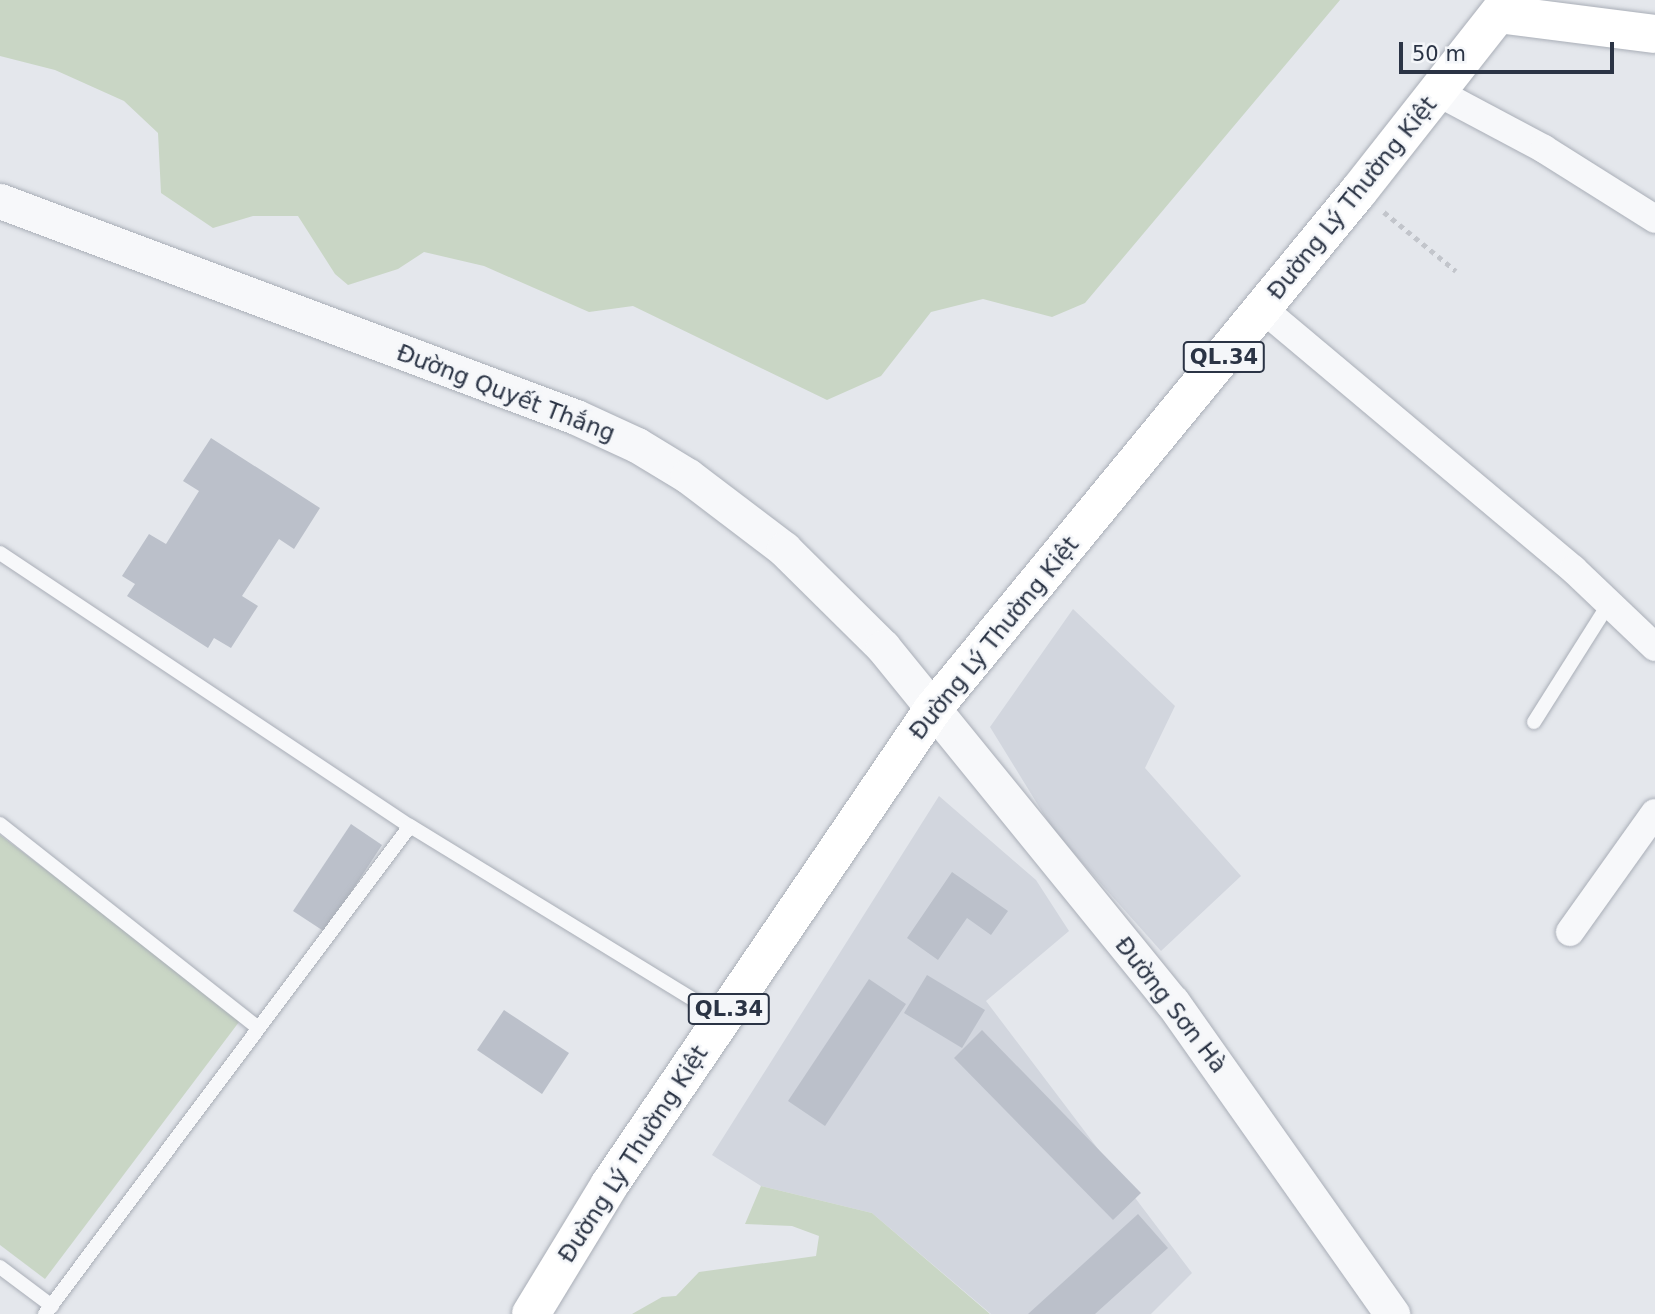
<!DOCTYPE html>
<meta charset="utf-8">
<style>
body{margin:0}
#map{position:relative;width:1655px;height:1314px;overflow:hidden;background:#e4e7ec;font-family:"DejaVu Sans",sans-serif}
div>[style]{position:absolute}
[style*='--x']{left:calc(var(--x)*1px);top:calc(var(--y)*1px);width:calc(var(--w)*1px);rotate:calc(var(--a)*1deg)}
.built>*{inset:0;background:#d2d6de}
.green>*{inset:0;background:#c9d6c5}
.building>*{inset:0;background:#bbc0ca}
.path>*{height:4.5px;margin-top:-2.25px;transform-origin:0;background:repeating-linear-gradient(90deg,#c2c5cb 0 5px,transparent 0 10px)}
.roads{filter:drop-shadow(0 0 2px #a9aeb7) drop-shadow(0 0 2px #a9aeb7)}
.service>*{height:14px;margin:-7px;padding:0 7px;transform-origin:7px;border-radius:7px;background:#f7f8fa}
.minor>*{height:28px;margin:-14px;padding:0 14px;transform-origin:14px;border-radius:14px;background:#f7f8fa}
.tertiary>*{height:35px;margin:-17.5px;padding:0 17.5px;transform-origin:17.5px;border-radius:17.5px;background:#f7f8fa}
.secondary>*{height:38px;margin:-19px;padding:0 19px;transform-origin:19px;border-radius:19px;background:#fff}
.trunk>*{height:38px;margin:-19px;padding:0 19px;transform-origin:19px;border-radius:19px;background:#fff}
span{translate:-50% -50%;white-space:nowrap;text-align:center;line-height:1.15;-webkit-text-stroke:5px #f4f6f9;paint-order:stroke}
.shield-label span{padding:2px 5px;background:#f4f6f9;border:2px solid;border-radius:5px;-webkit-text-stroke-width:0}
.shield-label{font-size:21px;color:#2b3445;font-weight:700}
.street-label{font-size:23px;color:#2b3445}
.scale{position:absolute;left:1399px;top:42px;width:215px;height:32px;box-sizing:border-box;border:4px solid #2b3445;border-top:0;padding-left:9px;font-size:21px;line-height:24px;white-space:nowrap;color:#2b3445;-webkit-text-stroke:5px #f4f6f9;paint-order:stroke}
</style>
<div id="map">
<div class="built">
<i style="clip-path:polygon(1073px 609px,1175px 706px,1145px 768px,1241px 876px,1161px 951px,1054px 831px,990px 727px)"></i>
<i style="clip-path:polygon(939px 796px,1036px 880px,1069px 931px,986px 1001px,1192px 1273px,1151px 1314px,991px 1314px,872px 1213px,761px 1186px,712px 1155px)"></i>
</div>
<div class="green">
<i style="clip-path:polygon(0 0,1340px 0,1085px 303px,1052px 317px,983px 299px,931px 312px,881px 376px,827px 400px,633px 306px,589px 312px,484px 266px,424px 252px,398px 269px,348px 285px,335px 274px,298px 216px,253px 216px,213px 228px,161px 193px,158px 133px,124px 101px,55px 70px,0 56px)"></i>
<i style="clip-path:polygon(0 835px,242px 1018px,45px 1279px,0 1245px)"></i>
<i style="clip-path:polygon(761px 1186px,872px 1213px,990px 1314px,632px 1314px,662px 1297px,676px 1296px,699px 1272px,816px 1256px,819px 1236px,792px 1226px,745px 1224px)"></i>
</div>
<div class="building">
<i style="clip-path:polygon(211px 438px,320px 508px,294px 549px,279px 539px,242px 596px,258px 606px,231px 648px,214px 638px,208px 648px,127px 596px,135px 584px,122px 576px,149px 534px,166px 544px,199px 491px,183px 481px)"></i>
<i style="clip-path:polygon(351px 824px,382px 845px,325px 932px,293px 911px)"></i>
<i style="clip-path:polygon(952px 872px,1008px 911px,991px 935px,967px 918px,938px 960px,907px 938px)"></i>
<i style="clip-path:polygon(927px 975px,985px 1010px,962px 1048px,904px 1013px)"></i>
<i style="clip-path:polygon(869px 979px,906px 1004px,825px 1126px,788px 1101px)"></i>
<i style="clip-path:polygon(504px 1010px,569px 1053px,542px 1094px,477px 1050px)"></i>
<i style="clip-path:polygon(982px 1030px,1141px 1193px,1113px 1220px,954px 1058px)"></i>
<i style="clip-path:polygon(1138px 1214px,1168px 1248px,1095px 1314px,1028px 1314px)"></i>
</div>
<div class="path">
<i style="--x:1384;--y:212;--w:93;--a:39.3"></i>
</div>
<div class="roads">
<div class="service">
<i style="--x:0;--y:553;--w:493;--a:33.7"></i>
<i style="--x:410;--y:826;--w:366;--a:31.5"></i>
<i style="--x:1534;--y:722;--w:142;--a:-57.7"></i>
<i style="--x:0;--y:824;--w:329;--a:38.3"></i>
<i style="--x:0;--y:1267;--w:65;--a:36.9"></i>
<i style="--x:45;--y:1314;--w:609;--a:-53.21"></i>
</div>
<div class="minor">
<i style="--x:1437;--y:92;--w:121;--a:28"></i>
<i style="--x:1544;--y:149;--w:131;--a:32.2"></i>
<i style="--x:1263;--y:309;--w:405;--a:40"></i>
<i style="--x:1573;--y:569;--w:113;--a:43.6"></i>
<i style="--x:1570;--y:932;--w:146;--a:-54.5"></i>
</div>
<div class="tertiary">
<i style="--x:0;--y:201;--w:615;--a:20.56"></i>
<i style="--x:576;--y:417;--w:67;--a:24.7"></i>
<i style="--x:637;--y:445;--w:60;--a:31.3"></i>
<i style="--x:688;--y:476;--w:121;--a:37.2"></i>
<i style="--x:784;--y:549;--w:139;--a:44.7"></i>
<i style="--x:883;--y:647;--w:458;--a:50.9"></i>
<i style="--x:1172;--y:1002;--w:382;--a:54.8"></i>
</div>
<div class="secondary">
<i style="--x:1499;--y:14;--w:157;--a:7.3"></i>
</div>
<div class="trunk">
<i style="--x:531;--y:1314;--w:152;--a:-58.7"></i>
<i style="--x:610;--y:1184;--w:574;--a:-55.78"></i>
<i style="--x:933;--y:709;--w:669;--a:-50.58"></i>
<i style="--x:1358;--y:192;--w:244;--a:-51.8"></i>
</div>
</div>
<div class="shield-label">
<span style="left:1224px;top:357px">QL.34</span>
<span style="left:729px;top:1009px">QL.34</span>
</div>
<div class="street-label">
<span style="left:1352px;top:198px;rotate:-51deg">Đường Lý Thường Kiệt</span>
<span style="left:506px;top:393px;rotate:21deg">Đường Quyết Thắng</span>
<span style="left:994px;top:638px;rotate:-51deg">Đường Lý Thường Kiệt</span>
<span style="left:1171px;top:1005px;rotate:52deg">Đường Sơn Hà</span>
<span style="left:633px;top:1154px;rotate:-57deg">Đường Lý Thường Kiệt</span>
</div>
<div class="scale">50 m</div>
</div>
